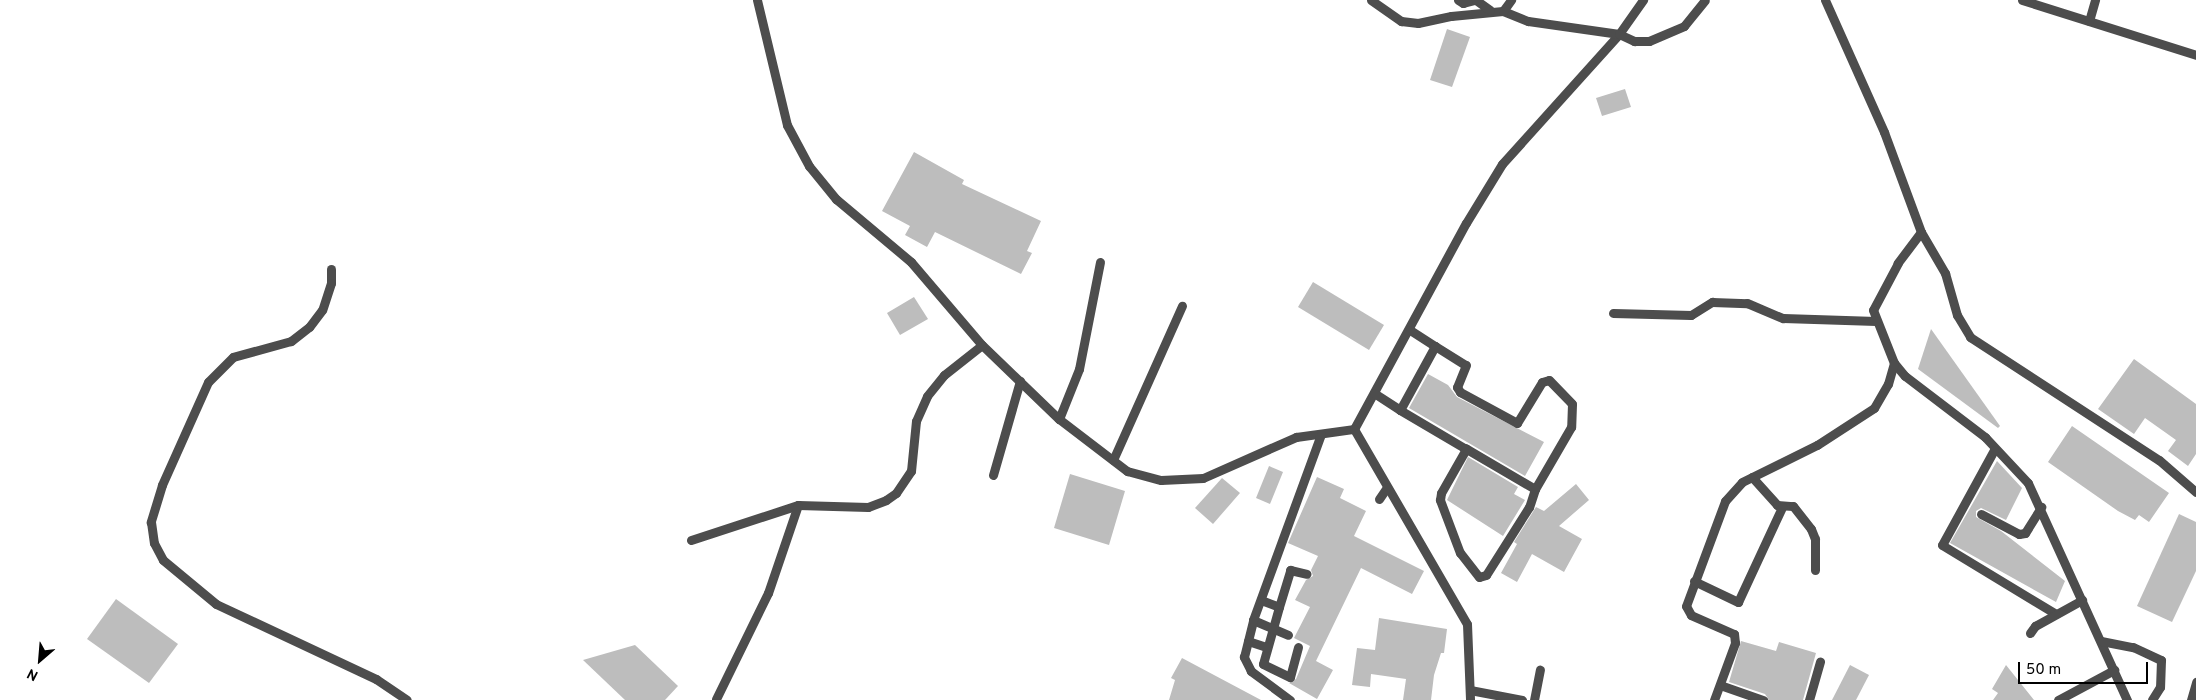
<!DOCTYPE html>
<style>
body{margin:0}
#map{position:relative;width:2196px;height:700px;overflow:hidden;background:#fff;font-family:Overpass,sans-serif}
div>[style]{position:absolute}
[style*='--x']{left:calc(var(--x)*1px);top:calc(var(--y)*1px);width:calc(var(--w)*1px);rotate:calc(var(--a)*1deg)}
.building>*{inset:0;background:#bdbdbd}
.minor>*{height:9px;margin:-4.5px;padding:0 4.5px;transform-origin:4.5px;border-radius:4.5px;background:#4d4d4d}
span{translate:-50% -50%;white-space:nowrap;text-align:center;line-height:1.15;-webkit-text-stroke:4px #fff;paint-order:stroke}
.north{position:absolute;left:15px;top:635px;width:50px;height:50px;-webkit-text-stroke:4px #fff;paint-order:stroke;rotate:207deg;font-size:14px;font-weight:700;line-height:20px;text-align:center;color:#000}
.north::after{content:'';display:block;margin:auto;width:18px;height:22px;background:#000;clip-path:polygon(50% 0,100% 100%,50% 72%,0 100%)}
.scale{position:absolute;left:2018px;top:662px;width:130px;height:22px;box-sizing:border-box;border:2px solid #000;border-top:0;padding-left:6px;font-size:15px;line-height:18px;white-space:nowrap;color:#000;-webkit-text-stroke:4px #fff;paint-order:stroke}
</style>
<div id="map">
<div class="building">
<i style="clip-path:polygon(1447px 29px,1470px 37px,1452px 87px,1430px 80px)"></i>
<i style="clip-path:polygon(1625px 89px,1631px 107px,1602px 116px,1596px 98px)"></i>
<i style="clip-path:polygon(914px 152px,964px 180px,962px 184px,1041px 221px,1027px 251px,1032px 253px,1021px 274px,935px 232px,927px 247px,905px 235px,910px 226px,882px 211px)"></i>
<i style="clip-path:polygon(1313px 282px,1384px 325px,1369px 350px,1298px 307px)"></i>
<i style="clip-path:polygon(914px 297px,928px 319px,900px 335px,887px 313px)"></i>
<i style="clip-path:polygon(1931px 329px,2000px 426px,1998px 428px,1918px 369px)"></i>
<i style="clip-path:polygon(2134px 359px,2196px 404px,2196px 454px,2188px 466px,2168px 451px,2176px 440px,2145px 418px,2134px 434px,2098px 409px)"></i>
<i style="clip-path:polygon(1428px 374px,1448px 385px,1457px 397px,1544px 442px,1525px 476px,1409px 408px)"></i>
<i style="clip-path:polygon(2072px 426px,2169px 493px,2149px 522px,2139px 515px,2135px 520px,2118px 511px,2048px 462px)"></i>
<i style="clip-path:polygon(1468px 457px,1518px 487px,1514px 494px,1525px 500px,1503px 536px,1447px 500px)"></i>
<i style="clip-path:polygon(1997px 461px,2022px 488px,2006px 520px,1981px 508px,1976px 511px,1976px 517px,2001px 531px,2065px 581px,2056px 602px,1950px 543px)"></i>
<i style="clip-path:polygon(1269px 466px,1283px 472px,1270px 504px,1256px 498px)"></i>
<i style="clip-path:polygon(1070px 474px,1125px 491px,1109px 545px,1054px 528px)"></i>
<i style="clip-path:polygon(1317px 477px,1344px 489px,1340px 498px,1366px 511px,1354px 536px,1424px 571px,1412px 594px,1361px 568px,1316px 661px,1333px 670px,1317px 699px,1289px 683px,1296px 679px,1310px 646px,1294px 638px,1310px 607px,1295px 600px,1306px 580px,1313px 576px,1311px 570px,1318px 556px,1288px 543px)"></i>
<i style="clip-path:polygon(1222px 478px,1240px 493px,1213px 524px,1195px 508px)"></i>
<i style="clip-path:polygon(1576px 484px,1589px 500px,1559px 526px,1582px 539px,1564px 572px,1532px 554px,1517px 582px,1501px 573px,1517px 544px,1514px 542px,1536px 507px,1544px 511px)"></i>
<i style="clip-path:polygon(2179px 514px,2196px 522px,2196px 571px,2172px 622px,2137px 606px)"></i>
<i style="clip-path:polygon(116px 599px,178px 644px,149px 683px,87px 639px)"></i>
<i style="clip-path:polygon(1379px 618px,1447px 629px,1444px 653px,1441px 653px,1434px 675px,1431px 700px,1403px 700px,1406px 679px,1371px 674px,1370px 687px,1352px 685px,1357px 648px,1375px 650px)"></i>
<i style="clip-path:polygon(1741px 641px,1776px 651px,1779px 642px,1816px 653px,1803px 700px,1769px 700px,1765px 694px,1729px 682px)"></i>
<i style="clip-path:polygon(635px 645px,678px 686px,665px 700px,625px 700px,583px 660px)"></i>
<i style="clip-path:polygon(1182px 658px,1261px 700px,1169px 700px,1175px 680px,1171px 678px)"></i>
<i style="clip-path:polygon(1850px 665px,1869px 675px,1856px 700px,1832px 700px)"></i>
<i style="clip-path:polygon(2006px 665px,2034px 700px,1993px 700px,1998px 693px,1992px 689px)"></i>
</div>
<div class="minor">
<i style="--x:757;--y:0;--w:129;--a:76.5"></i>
<i style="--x:787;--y:125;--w:47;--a:61.8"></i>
<i style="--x:809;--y:166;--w:43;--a:50.7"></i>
<i style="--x:836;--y:199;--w:98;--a:40"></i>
<i style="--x:911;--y:262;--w:109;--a:49.5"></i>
<i style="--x:982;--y:345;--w:107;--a:43.9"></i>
<i style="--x:1059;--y:419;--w:86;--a:37.4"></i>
<i style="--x:1127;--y:471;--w:35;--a:15"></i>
<i style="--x:1161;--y:480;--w:42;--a:-2.7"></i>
<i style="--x:1203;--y:478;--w:102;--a:-23.8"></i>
<i style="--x:1296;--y:437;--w:59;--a:-7.9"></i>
<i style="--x:1354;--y:429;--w:234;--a:-61.5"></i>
<i style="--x:1466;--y:223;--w:69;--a:-58.6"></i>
<i style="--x:1502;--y:164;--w:175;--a:-48"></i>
<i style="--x:1619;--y:34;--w:42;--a:-54.8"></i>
<i style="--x:1371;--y:0;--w:37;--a:35"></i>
<i style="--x:1401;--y:21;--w:17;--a:7"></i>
<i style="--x:1418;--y:23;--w:34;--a:-12"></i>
<i style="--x:1451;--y:16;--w:52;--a:-5.5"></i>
<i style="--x:1503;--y:11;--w:27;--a:22"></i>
<i style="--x:1528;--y:21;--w:92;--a:8.1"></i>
<i style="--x:1619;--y:34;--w:17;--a:25"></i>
<i style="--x:1634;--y:41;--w:15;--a:0"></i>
<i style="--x:1649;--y:41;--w:38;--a:-23"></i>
<i style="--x:1684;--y:26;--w:33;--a:-51"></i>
<i style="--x:1458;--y:0;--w:6;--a:31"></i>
<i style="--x:1463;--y:3;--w:11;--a:-15"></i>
<i style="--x:1476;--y:0;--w:17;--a:36"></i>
<i style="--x:1825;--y:0;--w:145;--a:65.9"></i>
<i style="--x:1884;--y:132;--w:107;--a:69.7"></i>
<i style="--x:1921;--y:232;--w:48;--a:59.7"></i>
<i style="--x:1945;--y:273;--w:44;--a:74.1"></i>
<i style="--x:1957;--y:315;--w:26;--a:59"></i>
<i style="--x:1970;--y:337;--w:225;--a:33.1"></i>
<i style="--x:2159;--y:460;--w:49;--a:40.9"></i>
<i style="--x:2022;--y:0;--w:182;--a:17.5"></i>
<i style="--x:1503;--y:11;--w:14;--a:-54"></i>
<i style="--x:2089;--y:21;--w:22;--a:-74"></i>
<i style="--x:1921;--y:232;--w:39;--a:127"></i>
<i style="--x:1898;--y:263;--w:53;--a:118"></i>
<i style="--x:1873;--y:310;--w:57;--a:68.4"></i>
<i style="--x:1894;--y:363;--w:17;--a:50"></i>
<i style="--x:1905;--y:376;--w:101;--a:37.3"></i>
<i style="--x:1985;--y:437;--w:63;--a:46.9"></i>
<i style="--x:2028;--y:483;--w:239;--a:65.5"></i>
<i style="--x:331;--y:269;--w:14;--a:90"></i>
<i style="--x:331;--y:283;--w:28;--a:108"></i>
<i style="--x:322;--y:310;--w:21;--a:127"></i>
<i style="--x:309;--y:327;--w:23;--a:142"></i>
<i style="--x:291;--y:341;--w:60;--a:164.6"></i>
<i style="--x:233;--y:357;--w:35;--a:135"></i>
<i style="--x:208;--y:382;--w:113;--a:114.1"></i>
<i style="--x:162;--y:485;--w:39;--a:107"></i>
<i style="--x:151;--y:522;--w:21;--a:82"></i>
<i style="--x:154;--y:543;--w:19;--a:62"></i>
<i style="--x:163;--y:560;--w:69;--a:39.7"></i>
<i style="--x:216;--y:604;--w:177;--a:25.1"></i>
<i style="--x:376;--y:679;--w:37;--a:34"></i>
<i style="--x:1613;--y:313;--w:78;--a:1.5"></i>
<i style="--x:1691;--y:315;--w:25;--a:-32"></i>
<i style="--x:1712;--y:302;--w:35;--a:2"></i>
<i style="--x:1747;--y:303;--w:39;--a:23"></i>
<i style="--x:1783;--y:318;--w:93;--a:1.8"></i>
<i style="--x:1410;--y:330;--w:30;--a:33"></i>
<i style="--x:1435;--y:346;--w:36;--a:32"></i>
<i style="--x:1466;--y:365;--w:24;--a:112"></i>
<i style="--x:1457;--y:387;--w:6;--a:59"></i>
<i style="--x:1460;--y:392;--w:65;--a:28.5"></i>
<i style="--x:1517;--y:423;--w:48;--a:-58.6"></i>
<i style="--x:1542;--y:382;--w:7;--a:-16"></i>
<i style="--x:1549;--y:380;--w:33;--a:46"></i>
<i style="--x:1572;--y:404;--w:23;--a:92"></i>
<i style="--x:1571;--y:427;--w:72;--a:120.1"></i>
<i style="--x:1535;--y:489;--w:19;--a:108"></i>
<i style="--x:1529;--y:507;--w:80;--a:122.3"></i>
<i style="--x:1486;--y:575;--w:7;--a:164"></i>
<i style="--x:1479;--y:577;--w:31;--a:-128"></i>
<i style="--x:1460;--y:553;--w:57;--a:-110.7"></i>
<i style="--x:1440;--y:500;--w:7;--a:-82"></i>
<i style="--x:1441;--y:493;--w:51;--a:-60.4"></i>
<i style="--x:1466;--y:449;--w:77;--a:-149.4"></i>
<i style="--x:1400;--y:410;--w:73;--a:-61.3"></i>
<i style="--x:1374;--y:393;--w:31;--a:33"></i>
<i style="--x:1059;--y:419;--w:54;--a:-68.2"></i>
<i style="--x:1079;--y:369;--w:109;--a:-78.9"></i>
<i style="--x:1354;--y:429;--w:225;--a:59.9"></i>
<i style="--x:1467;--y:624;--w:76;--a:87.7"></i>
<i style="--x:1465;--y:448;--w:81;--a:30.4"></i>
<i style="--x:1994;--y:450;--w:108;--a:118.7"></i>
<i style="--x:1942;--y:545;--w:133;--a:31.2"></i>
<i style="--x:1113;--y:460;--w:169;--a:-65.9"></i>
<i style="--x:993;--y:475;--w:98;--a:-74"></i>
<i style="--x:1752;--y:477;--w:38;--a:48"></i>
<i style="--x:1777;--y:505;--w:16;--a:4"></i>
<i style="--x:1793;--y:506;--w:29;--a:52"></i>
<i style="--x:1811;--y:529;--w:11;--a:68"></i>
<i style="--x:1815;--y:539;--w:31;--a:90"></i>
<i style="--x:1379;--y:499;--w:14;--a:-56"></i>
<i style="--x:1981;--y:514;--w:43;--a:27.8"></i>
<i style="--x:2019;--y:534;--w:6;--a:-9"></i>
<i style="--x:2025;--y:533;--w:31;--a:-58"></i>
<i style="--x:691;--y:540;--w:113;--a:-18.1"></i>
<i style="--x:798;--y:505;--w:70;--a:1.6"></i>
<i style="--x:868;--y:507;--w:19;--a:-21"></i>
<i style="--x:886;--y:500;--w:12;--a:-35"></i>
<i style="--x:896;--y:493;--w:27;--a:-56"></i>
<i style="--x:911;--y:471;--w:50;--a:-84.3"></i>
<i style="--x:916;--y:421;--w:27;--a:-66"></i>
<i style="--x:927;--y:396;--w:27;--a:-51"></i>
<i style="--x:944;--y:375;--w:48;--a:-38.3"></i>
<i style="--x:1694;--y:581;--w:49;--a:25.5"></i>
<i style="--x:1738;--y:602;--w:105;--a:-65.1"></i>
<i style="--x:1261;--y:600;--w:19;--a:21"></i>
<i style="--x:1279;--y:607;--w:39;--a:-73"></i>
<i style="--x:1290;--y:570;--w:17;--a:13"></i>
<i style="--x:1279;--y:607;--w:59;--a:105.7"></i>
<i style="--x:1263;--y:664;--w:30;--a:26"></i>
<i style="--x:1290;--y:677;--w:31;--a:-75"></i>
<i style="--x:1253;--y:620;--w:38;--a:23"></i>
<i style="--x:2030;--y:633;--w:9;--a:-54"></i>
<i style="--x:2035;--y:626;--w:54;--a:-29"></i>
<i style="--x:1248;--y:641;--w:20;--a:18"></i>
<i style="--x:2101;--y:641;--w:33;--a:11"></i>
<i style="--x:2133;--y:647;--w:31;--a:25"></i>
<i style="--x:2161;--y:660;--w:27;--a:92"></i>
<i style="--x:2160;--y:687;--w:15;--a:122"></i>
<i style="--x:1720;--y:685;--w:46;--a:19.2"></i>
<i style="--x:1470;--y:690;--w:53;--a:10.9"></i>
<i style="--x:716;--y:699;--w:118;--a:-63.9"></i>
<i style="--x:768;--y:593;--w:93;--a:-71.2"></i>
<i style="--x:1290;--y:700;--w:49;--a:-143.4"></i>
<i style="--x:1251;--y:671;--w:16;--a:-117"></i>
<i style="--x:1244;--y:657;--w:38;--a:-76"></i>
<i style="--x:1253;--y:620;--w:198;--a:-69.9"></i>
<i style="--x:1534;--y:700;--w:31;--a:-79"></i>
<i style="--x:1714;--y:700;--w:61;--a:-69.8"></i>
<i style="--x:1735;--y:643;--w:9;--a:-96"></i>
<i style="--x:1734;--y:634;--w:47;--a:-156.2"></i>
<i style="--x:1691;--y:615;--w:10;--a:-119"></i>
<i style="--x:1686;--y:606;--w:112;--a:-69.6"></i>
<i style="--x:1725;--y:501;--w:25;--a:-48"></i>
<i style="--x:1742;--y:482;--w:84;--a:-26.3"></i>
<i style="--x:1817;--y:445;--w:68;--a:-33"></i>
<i style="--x:1874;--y:408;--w:28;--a:-60"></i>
<i style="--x:1888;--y:384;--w:22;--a:-74"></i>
<i style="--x:1809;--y:700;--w:40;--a:-74"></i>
<i style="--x:2058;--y:700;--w:64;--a:-28.2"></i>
<i style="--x:2191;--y:700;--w:19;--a:-74"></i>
</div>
<div class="north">N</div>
<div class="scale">50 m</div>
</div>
